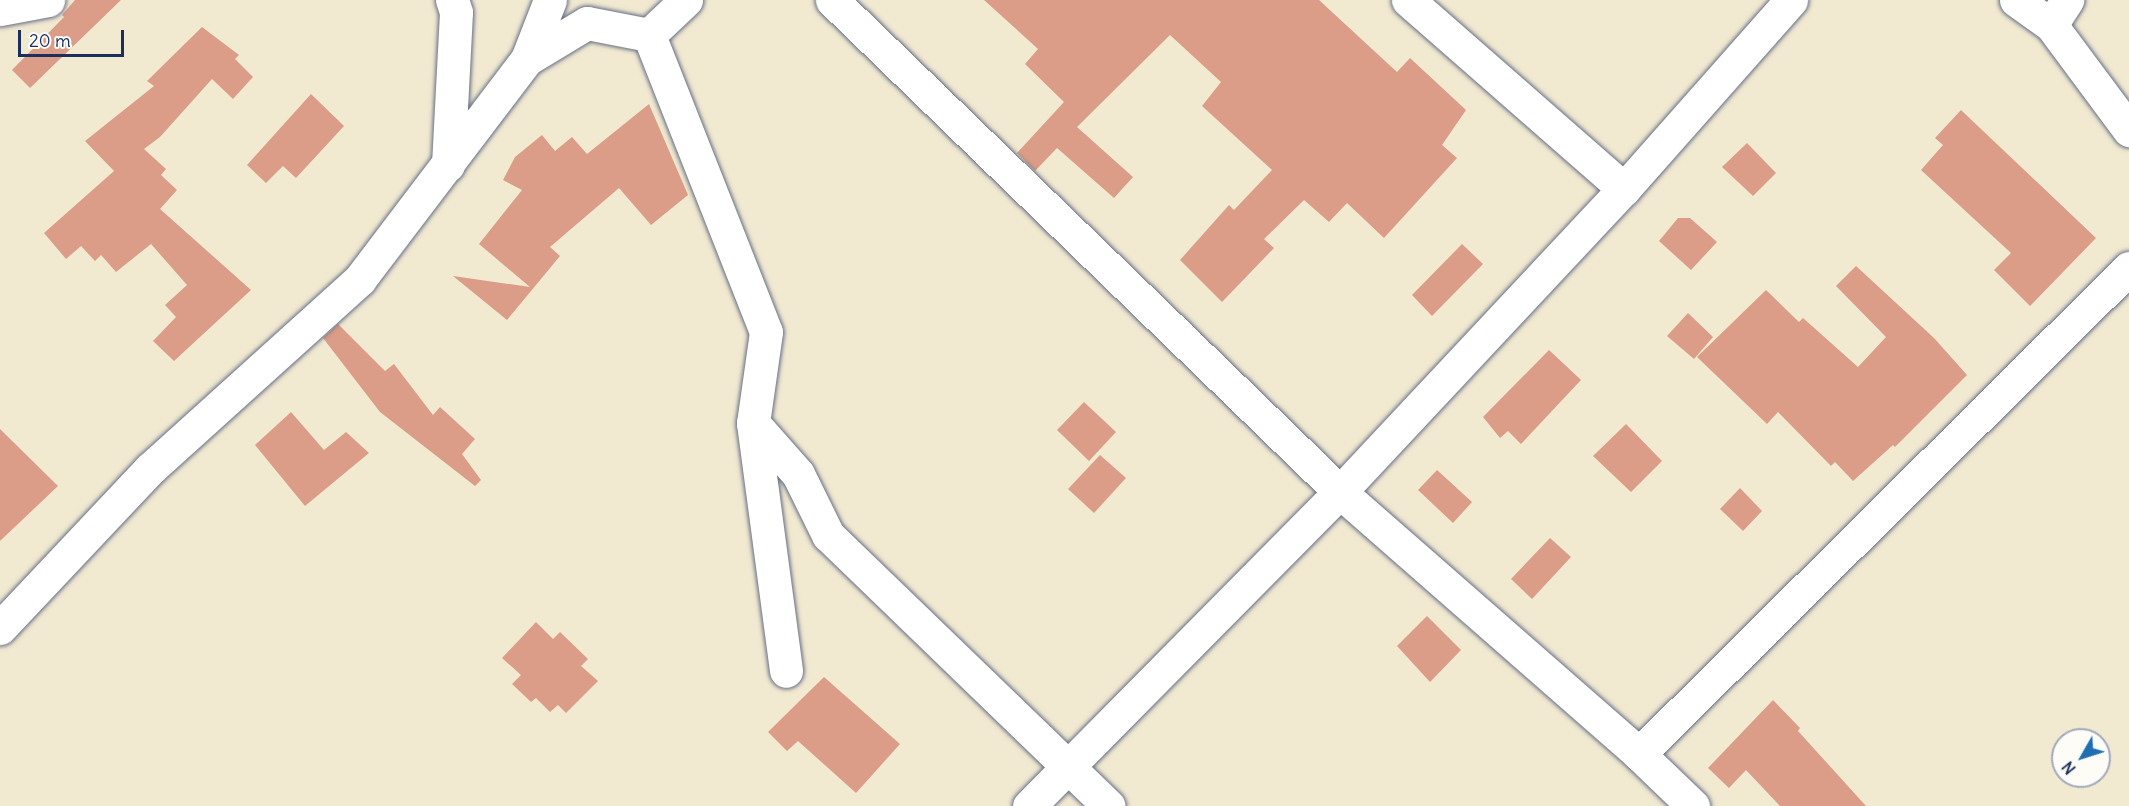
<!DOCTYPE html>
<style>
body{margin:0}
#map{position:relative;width:2129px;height:806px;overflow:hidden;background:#f2e9d1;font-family:Delius,sans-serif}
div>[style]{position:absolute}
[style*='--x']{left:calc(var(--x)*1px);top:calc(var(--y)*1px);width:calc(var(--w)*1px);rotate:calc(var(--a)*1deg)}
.building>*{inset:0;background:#db9d87}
.roads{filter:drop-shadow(0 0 2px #667086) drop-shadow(0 0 2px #667086)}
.minor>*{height:33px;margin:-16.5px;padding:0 16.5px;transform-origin:16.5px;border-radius:16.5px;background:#fff}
span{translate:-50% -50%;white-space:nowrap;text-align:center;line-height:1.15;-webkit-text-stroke:6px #fdfcf7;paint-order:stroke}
.north{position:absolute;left:2051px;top:728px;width:60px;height:60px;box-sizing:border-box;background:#fdfcf7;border:2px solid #a3aaba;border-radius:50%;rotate:231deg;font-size:16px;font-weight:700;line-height:24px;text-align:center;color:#1b2f5e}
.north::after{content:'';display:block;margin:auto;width:21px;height:27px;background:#1f6fb2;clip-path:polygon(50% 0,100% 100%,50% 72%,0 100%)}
.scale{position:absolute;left:18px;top:30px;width:106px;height:27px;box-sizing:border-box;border:3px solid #1b2f5e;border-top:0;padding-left:8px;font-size:18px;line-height:21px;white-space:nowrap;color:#1b2f5e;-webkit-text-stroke:4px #fdfcf7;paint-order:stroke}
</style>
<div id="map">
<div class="building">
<i style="clip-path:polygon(75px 0,121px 0,30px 88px,12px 70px,64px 17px,62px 15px)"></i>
<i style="clip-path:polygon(984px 0,1319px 0,1397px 72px,1410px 58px,1466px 110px,1442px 145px,1457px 158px,1384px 238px,1347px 203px,1329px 222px,1304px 200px,1264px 239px,1274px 248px,1222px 302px,1180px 260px,1229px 205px,1234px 210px,1272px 170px,1202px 106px,1221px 82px,1170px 35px,1077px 127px,1133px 177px,1114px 198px,1057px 148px,1035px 171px,1017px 153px,1064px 102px,1025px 64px,1038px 49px)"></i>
<i style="clip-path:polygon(202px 27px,239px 55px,235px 59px,253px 77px,233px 99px,212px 79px,160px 137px,144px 149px,166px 169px,161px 175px,177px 190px,160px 209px,251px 290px,174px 361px,153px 341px,176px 317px,165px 305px,187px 285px,151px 244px,116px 272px,101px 255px,95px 261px,81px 246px,66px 259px,44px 233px,114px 171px,85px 141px,154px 86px,147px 81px)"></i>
<i style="clip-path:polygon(311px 94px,344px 126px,296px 178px,283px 166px,266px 183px,247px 165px)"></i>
<i style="clip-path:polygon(649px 104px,688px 195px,651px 225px,619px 188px,550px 247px,560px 256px,507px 320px,453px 276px,530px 287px,479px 244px,522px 190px,503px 180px,515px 157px,542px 135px,555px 151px,572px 137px,587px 154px)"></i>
<i style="clip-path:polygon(1961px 110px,2096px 238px,2030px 306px,1994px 270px,2011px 253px,1921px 170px,1943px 145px,1935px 138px)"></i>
<i style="clip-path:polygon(1747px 143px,1776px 173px,1753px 196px,1722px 167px)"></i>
<i style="clip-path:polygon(1678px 218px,1690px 218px,1717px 242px,1691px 270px,1659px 241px)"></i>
<i style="clip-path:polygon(1462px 244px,1483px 264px,1432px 316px,1412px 295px)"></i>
<i style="clip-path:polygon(1856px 266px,1934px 338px,1967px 375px,1895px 447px,1893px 445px,1853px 481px,1835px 462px,1831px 466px,1778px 412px,1767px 424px,1697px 357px,1766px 290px,1799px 322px,1803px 318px,1858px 367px,1886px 337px,1836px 286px)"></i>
<i style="clip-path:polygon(1688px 313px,1713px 337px,1694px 359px,1667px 336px)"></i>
<i style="clip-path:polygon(338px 324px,385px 371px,394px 364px,433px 415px,440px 407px,475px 439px,462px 454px,481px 480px,475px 486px,380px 412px,323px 338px)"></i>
<i style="clip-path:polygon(1549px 350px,1581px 380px,1521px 444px,1508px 431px,1500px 438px,1483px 417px)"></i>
<i style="clip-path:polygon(1084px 402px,1116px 432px,1089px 461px,1057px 430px)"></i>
<i style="clip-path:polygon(291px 412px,324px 450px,346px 432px,369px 453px,305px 506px,255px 445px)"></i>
<i style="clip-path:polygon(1626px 424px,1662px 461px,1631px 492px,1593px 456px)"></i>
<i style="clip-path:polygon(0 429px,58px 486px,0 541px)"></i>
<i style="clip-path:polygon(1100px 455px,1126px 478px,1094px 513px,1068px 489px)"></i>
<i style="clip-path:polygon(1437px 470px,1472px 502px,1453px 523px,1418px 490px)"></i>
<i style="clip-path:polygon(1740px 488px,1762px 511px,1743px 531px,1720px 509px)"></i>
<i style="clip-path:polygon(1550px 538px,1571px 557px,1532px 599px,1511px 579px)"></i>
<i style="clip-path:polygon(1427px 616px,1461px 650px,1430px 682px,1397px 646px)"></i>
<i style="clip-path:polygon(536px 622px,553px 639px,560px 632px,588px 659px,581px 666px,598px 681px,566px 713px,558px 705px,550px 712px,536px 698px,531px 702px,512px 684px,521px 675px,502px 658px)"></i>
<i style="clip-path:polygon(824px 677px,900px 744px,856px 793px,798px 741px,787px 751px,768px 732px)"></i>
<i style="clip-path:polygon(1773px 700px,1800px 728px,1798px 731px,1866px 806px,1780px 806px,1746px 770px,1729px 788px,1708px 768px)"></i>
</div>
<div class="roads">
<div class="minor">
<i style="--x:832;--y:0;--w:707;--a:44.08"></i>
<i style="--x:1340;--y:492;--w:398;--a:41.2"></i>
<i style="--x:1639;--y:754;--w:75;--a:43.9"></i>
<i style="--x:1408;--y:0;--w:287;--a:41.2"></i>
<i style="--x:2016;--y:0;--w:43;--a:35.5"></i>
<i style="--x:2051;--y:25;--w:131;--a:53.4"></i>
<i style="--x:0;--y:9;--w:49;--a:-10.6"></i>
<i style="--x:2051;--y:25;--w:30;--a:-57"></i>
<i style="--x:649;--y:35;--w:319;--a:68.5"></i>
<i style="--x:766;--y:332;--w:92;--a:98.1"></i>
<i style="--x:753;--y:423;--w:250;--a:82.4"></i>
<i style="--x:527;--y:59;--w:63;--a:-68.7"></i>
<i style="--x:448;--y:165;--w:153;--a:-87"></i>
<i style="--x:456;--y:12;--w:13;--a:-108"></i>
<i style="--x:753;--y:423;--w:68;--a:48.6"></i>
<i style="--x:798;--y:474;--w:68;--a:63.8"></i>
<i style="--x:828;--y:535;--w:390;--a:44"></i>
<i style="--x:0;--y:628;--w:219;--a:-46.7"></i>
<i style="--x:150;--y:469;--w:283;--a:-42.1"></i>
<i style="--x:360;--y:279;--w:276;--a:-52.8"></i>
<i style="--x:527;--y:59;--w:70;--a:-31"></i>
<i style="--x:587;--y:23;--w:63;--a:11"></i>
<i style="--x:649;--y:35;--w:51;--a:-43.4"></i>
<i style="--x:1639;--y:754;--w:690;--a:-44.77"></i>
<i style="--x:1029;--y:806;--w:442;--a:-45.3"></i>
<i style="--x:1340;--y:492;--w:415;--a:-46.9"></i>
<i style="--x:1624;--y:189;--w:252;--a:-48.5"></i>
</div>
</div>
<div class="north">N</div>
<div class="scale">20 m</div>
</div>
